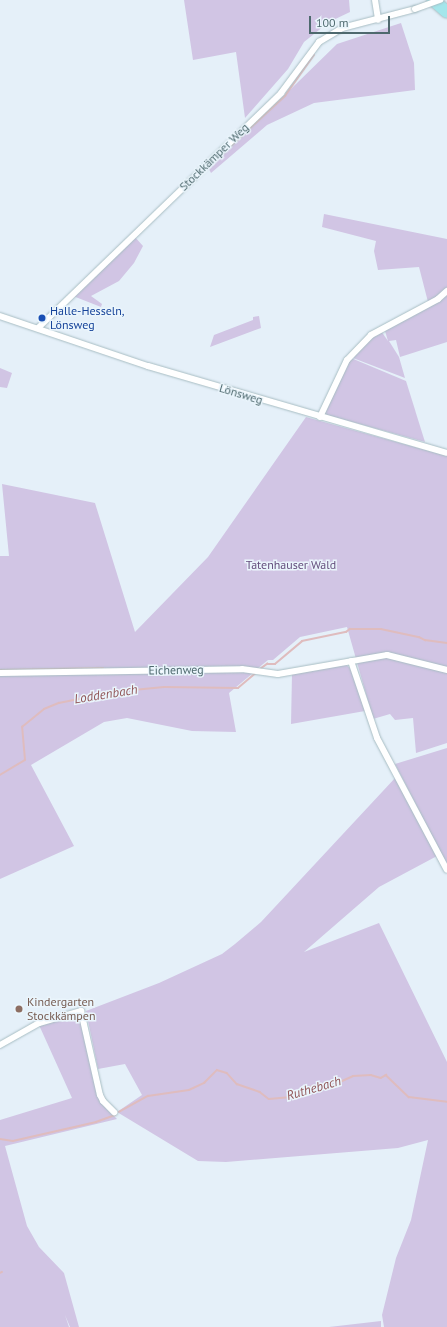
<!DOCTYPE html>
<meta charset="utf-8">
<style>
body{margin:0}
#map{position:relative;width:447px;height:1327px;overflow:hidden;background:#e5f0f9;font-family:"PT Sans",sans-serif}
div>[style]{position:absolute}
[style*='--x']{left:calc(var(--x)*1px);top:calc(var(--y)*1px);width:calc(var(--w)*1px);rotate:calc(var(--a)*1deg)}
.green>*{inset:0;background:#d1c5e4}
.stream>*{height:1.5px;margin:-0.75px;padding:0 0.75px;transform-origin:0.75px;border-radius:0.75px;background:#dfbcbe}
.roads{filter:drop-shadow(0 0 1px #a8bdc3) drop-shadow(0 0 1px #a8bdc3)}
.minor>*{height:6px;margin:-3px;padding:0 3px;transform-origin:3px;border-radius:3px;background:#fff}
.motorway>*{height:12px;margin:-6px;padding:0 6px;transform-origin:6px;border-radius:6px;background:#a4e6eb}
.bridges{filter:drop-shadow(0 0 1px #a8bdc3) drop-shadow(0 0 1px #a8bdc3)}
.minor-bridge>*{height:6px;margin:-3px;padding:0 3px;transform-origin:3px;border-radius:3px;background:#fff}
.dots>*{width:11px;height:11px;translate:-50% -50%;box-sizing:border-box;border:2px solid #eaf5fc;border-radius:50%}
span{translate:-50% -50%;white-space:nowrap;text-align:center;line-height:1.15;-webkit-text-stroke:3px #eaf5fc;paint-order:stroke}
.street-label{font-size:12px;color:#4e696e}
.transit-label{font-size:12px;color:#164399}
.left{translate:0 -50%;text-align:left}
.park-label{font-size:12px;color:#654e7d}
.education-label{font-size:12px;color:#785e54}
.water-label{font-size:13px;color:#915557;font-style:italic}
.scale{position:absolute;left:309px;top:16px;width:81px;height:18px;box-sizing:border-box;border:2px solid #4e696e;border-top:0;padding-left:5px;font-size:12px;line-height:14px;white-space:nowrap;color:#4e696e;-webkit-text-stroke:3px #eaf5fc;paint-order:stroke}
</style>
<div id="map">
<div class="green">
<i style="clip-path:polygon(184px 0,349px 0,350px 12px,329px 22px,304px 42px,288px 69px,245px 118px,236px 52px,193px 60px)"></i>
<i style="clip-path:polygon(401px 23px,414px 63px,415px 90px,314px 103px,267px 125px,211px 173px,209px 169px,337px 44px)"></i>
<i style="clip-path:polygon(324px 214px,447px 239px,447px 342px,400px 357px,396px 340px,389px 341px,399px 357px,405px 378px,353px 358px,372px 336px,381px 331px,388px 341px,385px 331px,428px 302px,419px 267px,378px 270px,374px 251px,376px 241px,322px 227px)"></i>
<i style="clip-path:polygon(134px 236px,143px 246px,134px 263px,119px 281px,91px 296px,102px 304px,101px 307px,73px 296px)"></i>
<i style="clip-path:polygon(259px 316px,261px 328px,210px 347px,214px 335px,253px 320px,253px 317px)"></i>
<i style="clip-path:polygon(351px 358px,406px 381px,425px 442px,323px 414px)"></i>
<i style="clip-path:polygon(0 368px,12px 373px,7px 388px,0 387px)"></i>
<i style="clip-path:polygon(306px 417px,447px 456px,447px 743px,416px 753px,413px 718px,395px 720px,390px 714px,373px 719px,347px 627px,300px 637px,273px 660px,268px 660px,257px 669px,237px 666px,104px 670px,103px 667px,0 671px,0 556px,9px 556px,2px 484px,95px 503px,135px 632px,208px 557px)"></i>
<i style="clip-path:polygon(345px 664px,350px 668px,365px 711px,291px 724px,292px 674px)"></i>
<i style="clip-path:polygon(242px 671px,253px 673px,229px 693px,236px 732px,192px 731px,127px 718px,104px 722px,31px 765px,74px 846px,0 879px,0 675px)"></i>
<i style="clip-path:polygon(447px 748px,447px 865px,395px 764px)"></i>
<i style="clip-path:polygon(396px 777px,437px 856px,379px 887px,304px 952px,379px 923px,447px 1062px,447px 1327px,384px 1327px,382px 1315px,396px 1258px,411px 1220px,428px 1140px,398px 1148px,226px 1162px,198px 1161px,117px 1112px,142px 1095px,125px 1064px,98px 1069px,86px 1011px,159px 983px,222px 954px,235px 944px,261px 922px)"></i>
<i style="clip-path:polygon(77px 1013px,82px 1016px,100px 1102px,117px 1119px,5px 1146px,27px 1226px,39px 1247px,64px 1273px,79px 1327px,70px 1327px,65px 1315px,69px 1327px,0 1327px,0 1120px,72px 1098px,39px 1025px)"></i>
<i style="clip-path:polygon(381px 1321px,381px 1327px,329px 1327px)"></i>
</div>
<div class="stream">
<i style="--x:217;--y:159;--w:93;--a:-42.8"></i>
<i style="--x:285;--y:96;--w:50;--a:-54.7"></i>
<i style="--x:260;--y:669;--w:9;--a:-36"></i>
<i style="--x:267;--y:664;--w:8;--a:0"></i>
<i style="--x:275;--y:664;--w:35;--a:-40"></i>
<i style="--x:302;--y:641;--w:45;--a:-11.6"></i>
<i style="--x:346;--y:632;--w:5;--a:-37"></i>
<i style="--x:350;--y:629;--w:31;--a:0"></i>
<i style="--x:381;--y:629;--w:39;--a:12"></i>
<i style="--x:419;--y:637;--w:7;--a:27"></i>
<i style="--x:425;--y:640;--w:22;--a:8"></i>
<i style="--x:0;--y:670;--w:103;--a:-1.1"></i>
<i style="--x:0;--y:775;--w:29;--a:-31"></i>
<i style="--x:25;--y:760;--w:33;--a:-95"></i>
<i style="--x:22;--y:727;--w:28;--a:-39"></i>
<i style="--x:44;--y:709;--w:16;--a:-22"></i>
<i style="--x:59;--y:703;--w:55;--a:-11.5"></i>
<i style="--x:113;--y:692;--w:51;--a:-5.6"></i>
<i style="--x:164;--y:687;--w:74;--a:0.8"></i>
<i style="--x:238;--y:688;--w:23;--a:-40"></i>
<i style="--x:119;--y:1112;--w:33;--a:-29"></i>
<i style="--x:148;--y:1096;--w:41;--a:-8.3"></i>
<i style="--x:189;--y:1090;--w:17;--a:-25"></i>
<i style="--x:204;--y:1083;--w:18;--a:-45"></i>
<i style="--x:217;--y:1070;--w:10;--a:17"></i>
<i style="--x:227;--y:1073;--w:15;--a:48"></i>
<i style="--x:237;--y:1084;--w:24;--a:19"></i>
<i style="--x:260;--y:1092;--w:11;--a:38"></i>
<i style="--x:269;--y:1099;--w:22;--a:-5"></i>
<i style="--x:291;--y:1097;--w:25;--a:-27"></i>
<i style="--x:313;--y:1086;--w:18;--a:0"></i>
<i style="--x:331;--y:1086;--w:24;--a:-24"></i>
<i style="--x:353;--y:1076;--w:18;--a:-3"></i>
<i style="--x:371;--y:1075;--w:10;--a:17"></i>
<i style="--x:381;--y:1078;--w:6;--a:-31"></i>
<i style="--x:386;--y:1075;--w:32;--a:44"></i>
<i style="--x:409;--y:1097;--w:38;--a:7"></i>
<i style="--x:0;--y:1139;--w:13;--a:9"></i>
<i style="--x:13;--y:1141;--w:85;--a:-12.9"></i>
<i style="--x:96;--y:1122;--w:20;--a:-20"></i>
<i style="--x:0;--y:1273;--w:2;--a:-27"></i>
</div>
<div class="roads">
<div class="minor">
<i style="--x:375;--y:0;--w:20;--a:81"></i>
<i style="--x:0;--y:316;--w:156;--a:18.7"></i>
<i style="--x:148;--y:366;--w:311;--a:16.2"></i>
<i style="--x:38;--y:328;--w:338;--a:-44"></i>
<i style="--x:281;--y:93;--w:64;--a:-53.3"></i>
<i style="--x:319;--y:42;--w:27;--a:-31"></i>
<i style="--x:342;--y:28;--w:75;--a:-14.6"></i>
<i style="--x:320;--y:417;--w:63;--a:-64.7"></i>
<i style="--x:347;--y:360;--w:35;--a:-46"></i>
<i style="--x:371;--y:335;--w:76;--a:-28.2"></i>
<i style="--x:438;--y:299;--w:12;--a:-42"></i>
<i style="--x:351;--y:661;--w:81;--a:71.3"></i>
<i style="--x:377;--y:738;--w:149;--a:62.1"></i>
<i style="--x:0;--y:673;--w:242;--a:-0.9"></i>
<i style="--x:242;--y:669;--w:36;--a:8"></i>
<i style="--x:278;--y:674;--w:111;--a:-9.9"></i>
<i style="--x:387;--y:655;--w:62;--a:14"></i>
<i style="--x:0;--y:1045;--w:45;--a:-29.4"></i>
<i style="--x:39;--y:1023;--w:44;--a:-15.9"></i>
<i style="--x:81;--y:1011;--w:86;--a:77.3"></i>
<i style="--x:100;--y:1095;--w:7;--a:63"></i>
<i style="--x:103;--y:1101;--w:16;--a:45"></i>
</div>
<div class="motorway">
<i style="--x:433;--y:0;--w:18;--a:41"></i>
</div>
</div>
<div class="bridges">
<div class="minor-bridge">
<i style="--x:415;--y:9;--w:27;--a:-20"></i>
</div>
</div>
<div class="dots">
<i style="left:42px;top:318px;background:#1a4fb4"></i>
<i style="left:19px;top:1009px;background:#8d6e63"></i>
</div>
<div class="street-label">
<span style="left:214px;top:157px;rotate:-44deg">Stockkämper Weg</span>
<span style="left:241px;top:394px;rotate:17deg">Lönsweg</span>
<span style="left:176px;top:670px;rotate:-1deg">Eichenweg</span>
</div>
<div class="transit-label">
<span class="left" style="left:50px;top:318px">Halle-Hesseln,<br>Lönsweg</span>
</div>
<div class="park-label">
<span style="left:291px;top:565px">Tatenhauser Wald</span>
</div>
<div class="education-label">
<span class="left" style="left:27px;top:1009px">Kindergarten<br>Stockkämpen</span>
</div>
<div class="water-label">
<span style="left:106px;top:695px;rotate:-9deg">Loddenbach</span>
<span style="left:314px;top:1089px;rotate:-16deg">Ruthebach</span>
</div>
<div class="scale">100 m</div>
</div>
